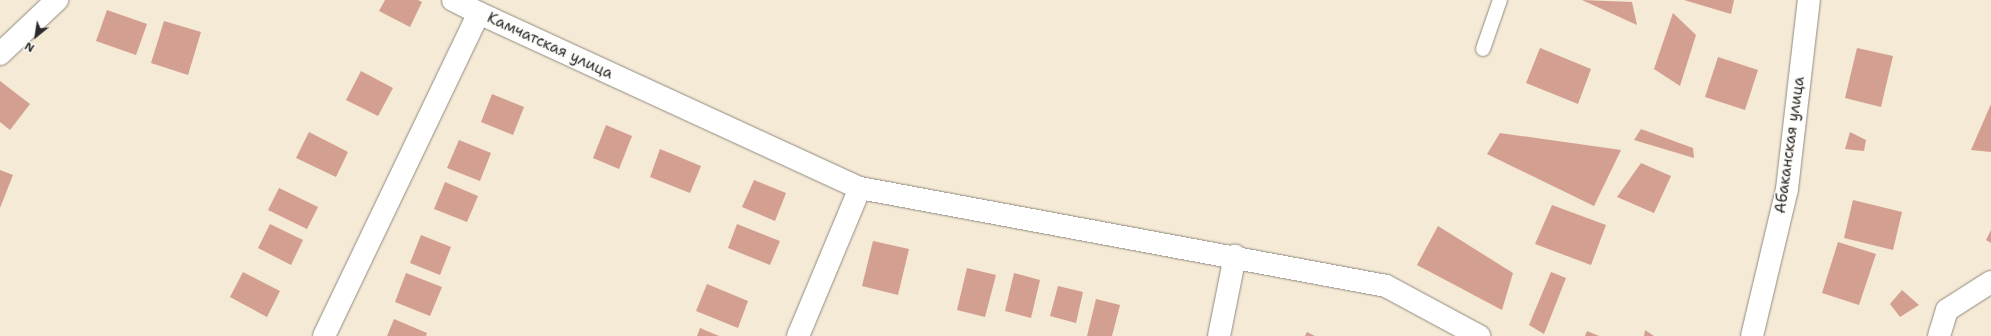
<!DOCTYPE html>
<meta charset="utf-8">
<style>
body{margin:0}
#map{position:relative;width:1991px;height:336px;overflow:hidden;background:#f5ead5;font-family:"Shantell Sans",sans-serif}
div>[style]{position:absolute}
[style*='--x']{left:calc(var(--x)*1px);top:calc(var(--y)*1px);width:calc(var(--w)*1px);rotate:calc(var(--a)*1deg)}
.building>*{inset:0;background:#d39f90}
.roads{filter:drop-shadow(0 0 1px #908a80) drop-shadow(0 0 1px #908a80)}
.lane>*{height:14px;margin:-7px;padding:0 7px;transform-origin:7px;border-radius:7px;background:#fff}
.street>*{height:22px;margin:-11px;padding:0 11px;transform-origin:11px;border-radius:11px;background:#fff}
span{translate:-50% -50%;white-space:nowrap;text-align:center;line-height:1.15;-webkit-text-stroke:3px #fdfcf7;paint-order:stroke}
.street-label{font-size:15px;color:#2b2b2b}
.north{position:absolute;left:16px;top:16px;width:40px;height:40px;-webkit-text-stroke:3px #fdfcf7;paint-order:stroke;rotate:210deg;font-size:11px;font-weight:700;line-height:16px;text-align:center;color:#2b2b2b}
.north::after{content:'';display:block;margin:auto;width:14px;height:18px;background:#2b2b2b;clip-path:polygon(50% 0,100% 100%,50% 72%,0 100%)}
</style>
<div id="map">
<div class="building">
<i style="clip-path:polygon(385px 0,418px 0,422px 2px,410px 27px,379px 11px)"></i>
<i style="clip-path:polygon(1582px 0,1632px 2px,1637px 25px)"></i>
<i style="clip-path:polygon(1684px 0,1734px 0,1731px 14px)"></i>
<i style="clip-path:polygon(107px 10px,147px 24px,136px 55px,96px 41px)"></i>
<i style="clip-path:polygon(1673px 13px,1696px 35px,1680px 86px,1654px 69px)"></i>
<i style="clip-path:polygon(164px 21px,201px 32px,188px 75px,151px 63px)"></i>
<i style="clip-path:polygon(1540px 48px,1591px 69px,1578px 104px,1526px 83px)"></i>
<i style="clip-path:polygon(1857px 48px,1893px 56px,1881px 107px,1845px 98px)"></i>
<i style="clip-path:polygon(1718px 57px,1758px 70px,1745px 110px,1705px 97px)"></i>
<i style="clip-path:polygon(361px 71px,393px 88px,378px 116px,346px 100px)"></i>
<i style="clip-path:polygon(0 81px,30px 104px,10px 130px,0 122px)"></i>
<i style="clip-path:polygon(492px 94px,524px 107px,513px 135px,481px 122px)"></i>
<i style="clip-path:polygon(1991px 104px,1991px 152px,1971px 150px)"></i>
<i style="clip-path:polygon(606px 125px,632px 136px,619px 169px,593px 158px)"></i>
<i style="clip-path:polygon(1641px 129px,1693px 148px,1694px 158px,1634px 140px)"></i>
<i style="clip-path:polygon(309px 132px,348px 152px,336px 177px,296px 158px)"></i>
<i style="clip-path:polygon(1850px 132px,1866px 140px,1864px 151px,1845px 149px)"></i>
<i style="clip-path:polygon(1500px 133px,1621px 150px,1594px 206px,1487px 154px)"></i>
<i style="clip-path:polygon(459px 140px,491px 153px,480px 181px,447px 168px)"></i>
<i style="clip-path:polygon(660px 149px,701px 166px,690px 193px,650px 177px)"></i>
<i style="clip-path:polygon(1641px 163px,1671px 176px,1654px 213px,1617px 197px)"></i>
<i style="clip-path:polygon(0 170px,13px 175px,0 208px)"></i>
<i style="clip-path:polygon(754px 180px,786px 193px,775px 221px,742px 207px)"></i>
<i style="clip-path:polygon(445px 182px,478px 196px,467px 222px,434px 209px)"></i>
<i style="clip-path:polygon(279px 188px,318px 207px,307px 229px,268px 210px)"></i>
<i style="clip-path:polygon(1853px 200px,1902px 212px,1893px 250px,1844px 238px)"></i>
<i style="clip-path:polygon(1552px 205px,1606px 225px,1591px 265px,1535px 244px)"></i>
<i style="clip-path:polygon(270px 224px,303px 240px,291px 265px,258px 248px)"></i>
<i style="clip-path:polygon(737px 224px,780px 241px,770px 265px,728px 248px)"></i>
<i style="clip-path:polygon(1438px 226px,1513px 273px,1502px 310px,1417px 265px)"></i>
<i style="clip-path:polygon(1991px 230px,1991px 243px,1986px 240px)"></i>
<i style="clip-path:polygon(421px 235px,451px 247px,440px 275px,410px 263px)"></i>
<i style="clip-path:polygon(873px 241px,909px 249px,898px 295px,862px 286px)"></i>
<i style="clip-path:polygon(1838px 242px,1876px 254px,1859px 305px,1822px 293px)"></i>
<i style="clip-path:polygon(967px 268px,996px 275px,985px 317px,957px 310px)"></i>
<i style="clip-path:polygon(243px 272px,280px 291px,267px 317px,230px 297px)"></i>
<i style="clip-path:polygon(1551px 272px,1566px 278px,1544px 334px,1529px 325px)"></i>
<i style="clip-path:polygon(406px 273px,442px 287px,430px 316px,395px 302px)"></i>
<i style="clip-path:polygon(1014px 273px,1040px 280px,1031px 318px,1005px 311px)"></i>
<i style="clip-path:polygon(707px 284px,748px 301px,738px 328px,696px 311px)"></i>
<i style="clip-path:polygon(1058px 286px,1083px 292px,1076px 323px,1050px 316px)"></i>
<i style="clip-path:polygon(1902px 290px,1919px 305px,1900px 317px,1890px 304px)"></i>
<i style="clip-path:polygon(1096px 299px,1120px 305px,1112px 336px,1087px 336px)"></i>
<i style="clip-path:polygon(394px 319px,427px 333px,426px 336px,387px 336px)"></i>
<i style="clip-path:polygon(700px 328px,719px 336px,697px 336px)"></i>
<i style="clip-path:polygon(1645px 330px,1654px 336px,1644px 336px)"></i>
<i style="clip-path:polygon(1587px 331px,1599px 336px,1585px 336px)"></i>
<i style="clip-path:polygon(1307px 332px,1315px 336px,1305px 336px)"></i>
</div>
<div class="roads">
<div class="lane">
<i style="--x:1483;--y:49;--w:52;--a:-70.9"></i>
</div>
<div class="street">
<i style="--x:453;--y:0;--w:29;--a:27"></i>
<i style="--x:0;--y:54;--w:79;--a:-43.5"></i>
<i style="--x:324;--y:336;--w:358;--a:-64.4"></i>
<i style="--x:479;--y:13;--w:419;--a:24.7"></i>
<i style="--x:860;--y:188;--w:535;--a:10.55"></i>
<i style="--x:1386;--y:286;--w:106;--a:28.3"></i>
<i style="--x:798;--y:336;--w:160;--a:-67.3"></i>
<i style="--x:1219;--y:336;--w:82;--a:-78.7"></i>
<i style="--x:1752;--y:336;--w:151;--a:-76.6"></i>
<i style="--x:1787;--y:189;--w:190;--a:-83.4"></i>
<i style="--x:1939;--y:336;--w:27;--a:-73"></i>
<i style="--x:1947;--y:310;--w:52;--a:-32.5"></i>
</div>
</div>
<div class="street-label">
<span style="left:550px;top:46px;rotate:25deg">Камчатская улица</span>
<span style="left:1790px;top:145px;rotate:-82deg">Абаканская улица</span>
</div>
<div class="north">N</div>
</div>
